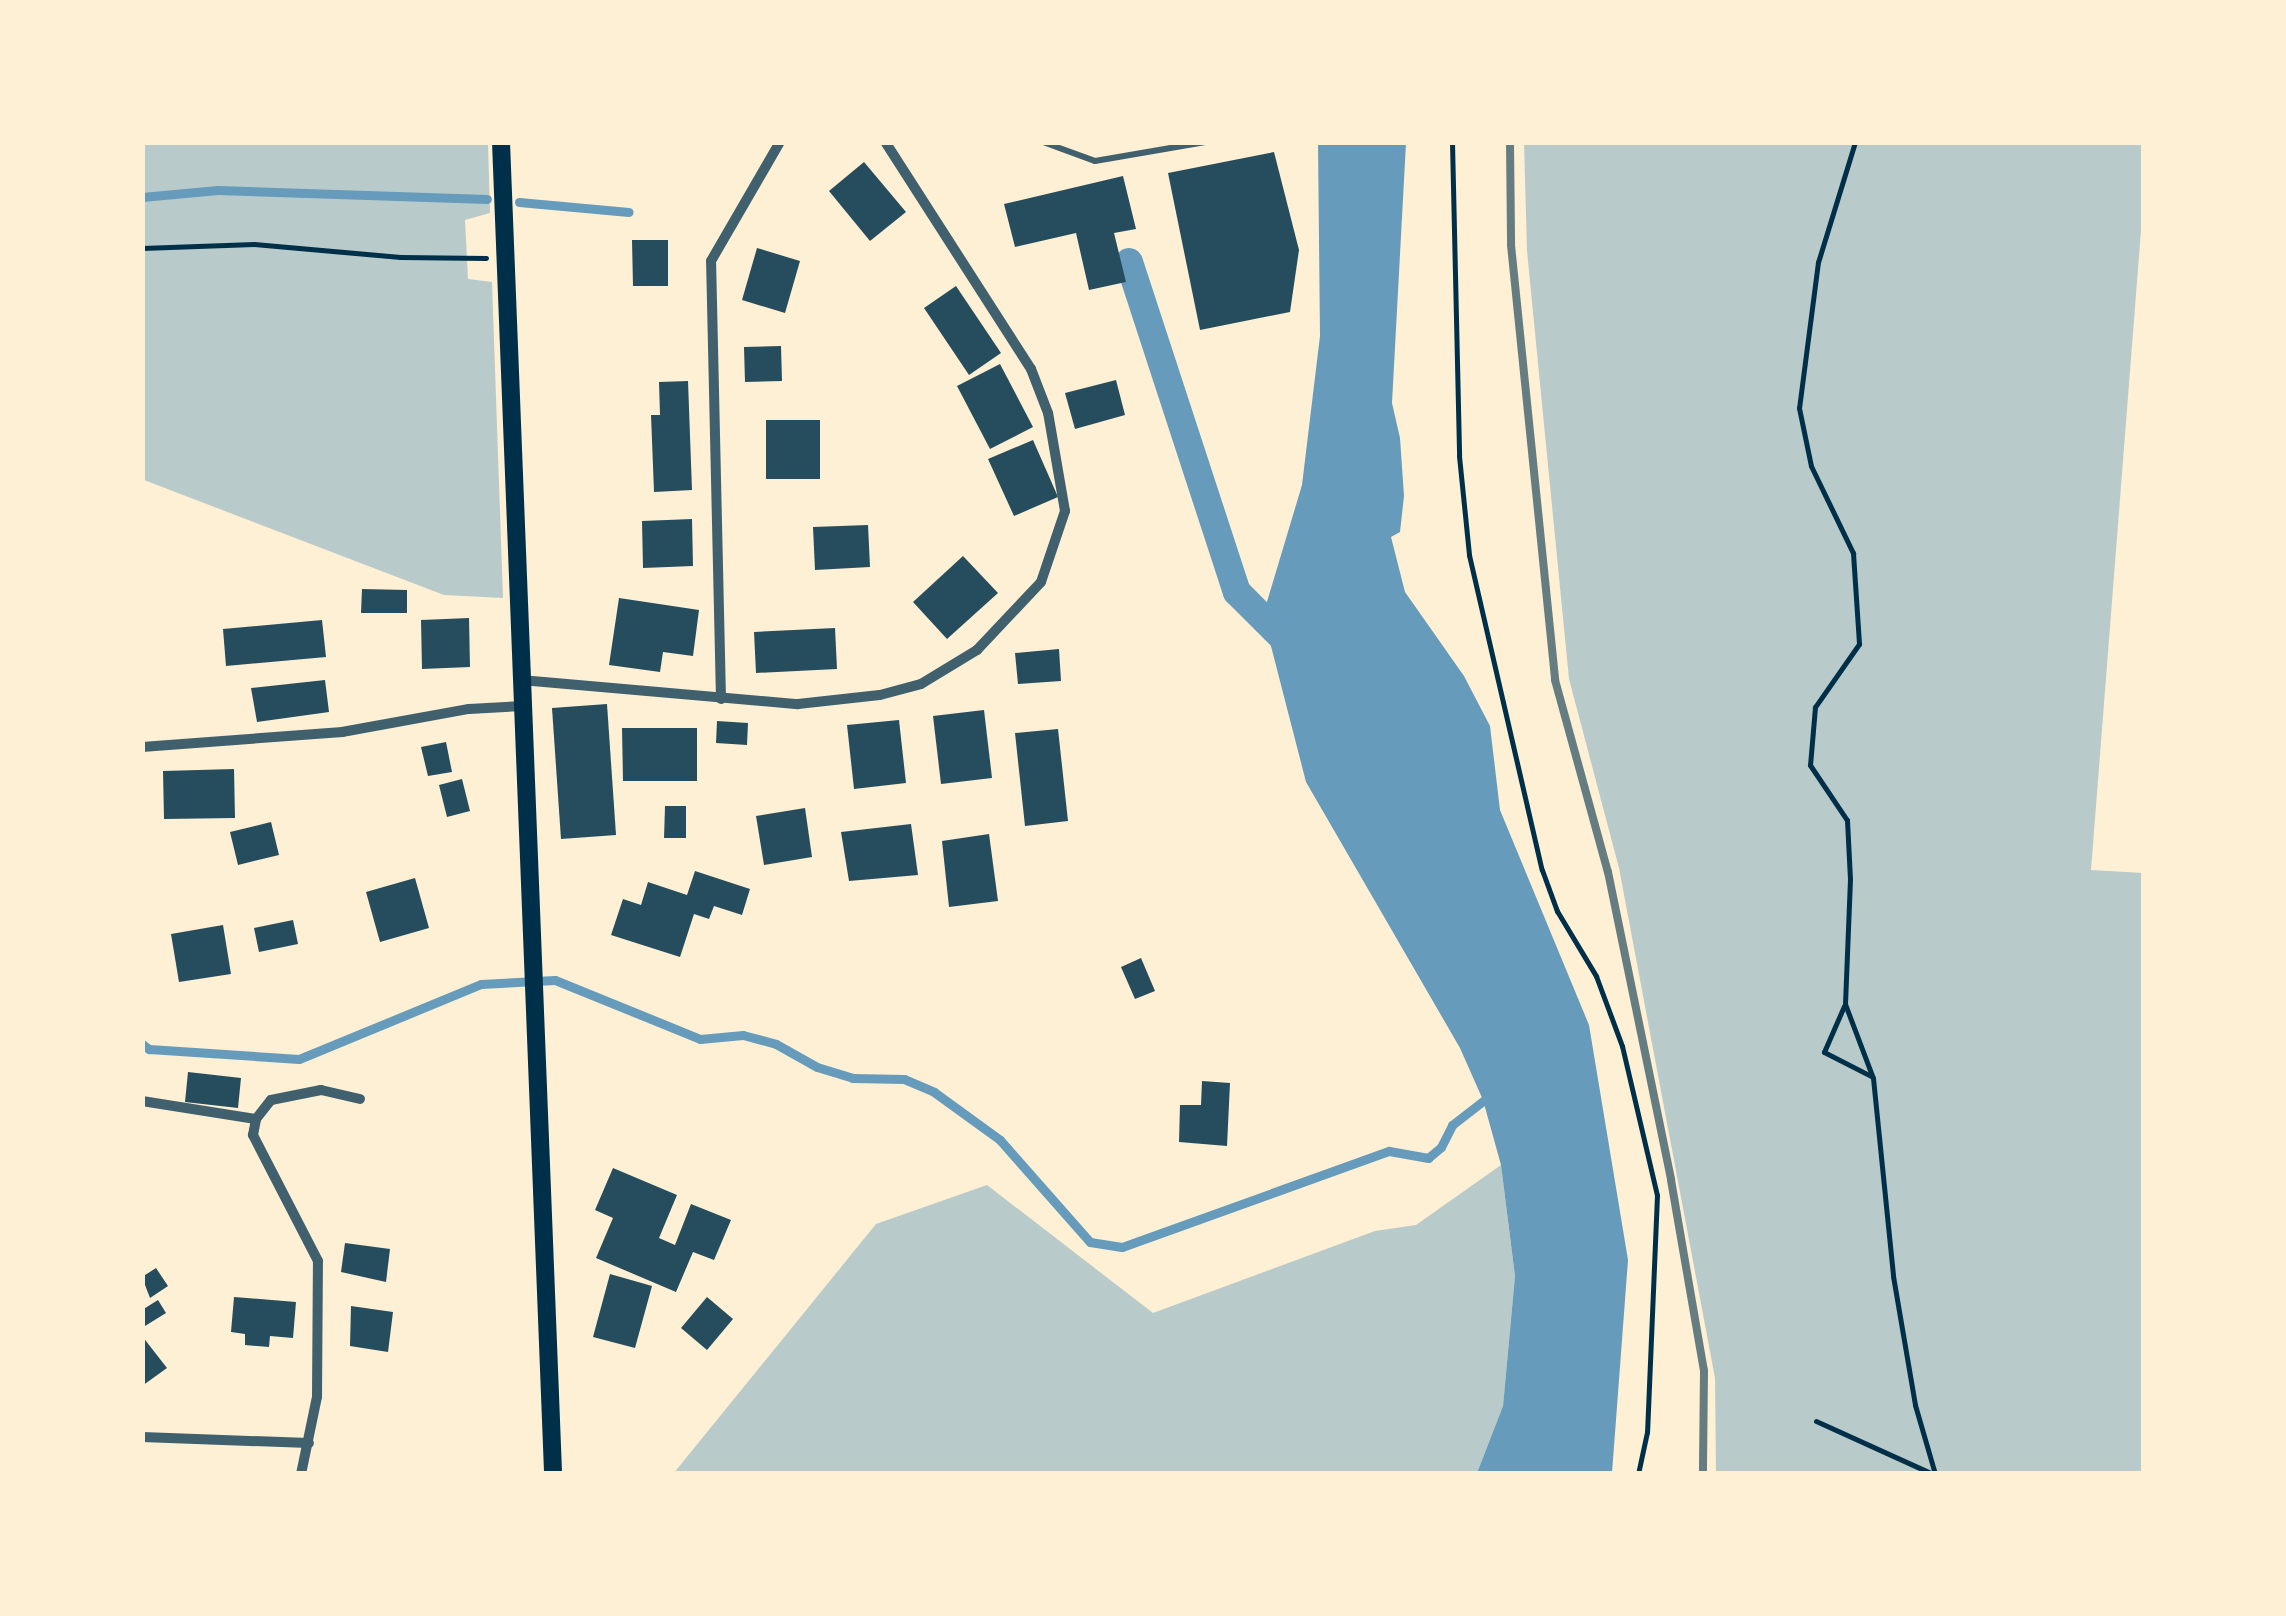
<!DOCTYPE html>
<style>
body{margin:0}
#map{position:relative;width:2286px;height:1616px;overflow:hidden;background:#fdf0d5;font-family:Roboto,sans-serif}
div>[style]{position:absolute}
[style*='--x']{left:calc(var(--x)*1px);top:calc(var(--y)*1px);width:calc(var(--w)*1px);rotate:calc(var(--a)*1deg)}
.green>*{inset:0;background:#b9caca}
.water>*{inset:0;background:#669bbc}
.stream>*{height:9px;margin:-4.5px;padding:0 4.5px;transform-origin:4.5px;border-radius:4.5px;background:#669bbc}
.canal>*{height:28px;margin:-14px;padding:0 14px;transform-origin:14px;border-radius:14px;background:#669bbc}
.building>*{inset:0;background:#264d5e}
.path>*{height:5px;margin:-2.5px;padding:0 2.5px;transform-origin:2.5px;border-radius:2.5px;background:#003049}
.service>*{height:6px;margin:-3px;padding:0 3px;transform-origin:3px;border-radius:3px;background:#3f606c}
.minor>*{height:10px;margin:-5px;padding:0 5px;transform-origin:5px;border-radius:5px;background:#3f606c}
.secondary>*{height:18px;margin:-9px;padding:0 9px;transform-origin:9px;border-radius:9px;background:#003049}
.rail>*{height:8px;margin:-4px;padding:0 4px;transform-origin:4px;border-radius:4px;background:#657d81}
span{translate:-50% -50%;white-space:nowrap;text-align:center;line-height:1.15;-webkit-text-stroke:10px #fdf0d5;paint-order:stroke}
.frame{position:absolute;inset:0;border:145px solid #fdf0d5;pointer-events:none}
</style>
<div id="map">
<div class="green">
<i style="clip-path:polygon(142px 143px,488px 143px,490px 213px,465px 220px,468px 279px,492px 282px,503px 598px,444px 595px,144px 480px,143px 549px)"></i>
<i style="clip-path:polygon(1524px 143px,2143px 143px,2143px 205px,2091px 870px,2143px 873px,2143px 1473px,1716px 1473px,1715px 1378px,1619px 868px,1569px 679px,1527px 251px)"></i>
<i style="clip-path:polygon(1501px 1165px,1515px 1276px,1503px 1406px,1477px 1473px,673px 1474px,876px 1224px,987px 1185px,1153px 1313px,1375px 1231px,1416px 1225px)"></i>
</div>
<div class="water">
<i style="clip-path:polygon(1318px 143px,1406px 143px,1392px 403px,1400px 438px,1404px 496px,1400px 532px,1391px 537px,1405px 592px,1464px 676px,1490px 726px,1500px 810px,1589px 1025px,1628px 1260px,1612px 1473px,1477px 1473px,1503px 1406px,1515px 1276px,1501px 1165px,1483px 1100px,1460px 1048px,1306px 782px,1263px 615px,1302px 485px,1320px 336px)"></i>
</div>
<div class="stream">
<i style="--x:142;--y:197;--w:76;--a:-5.3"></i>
<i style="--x:218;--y:190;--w:269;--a:1.9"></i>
<i style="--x:519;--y:202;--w:110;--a:5.2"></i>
<i style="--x:142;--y:1044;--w:9;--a:36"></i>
<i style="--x:149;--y:1049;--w:150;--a:3.8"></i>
<i style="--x:299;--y:1059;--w:197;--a:-22.4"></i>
<i style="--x:481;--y:984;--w:74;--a:-3.1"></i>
<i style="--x:555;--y:980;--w:157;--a:22.1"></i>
<i style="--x:700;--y:1039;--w:43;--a:-5.3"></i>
<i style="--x:743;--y:1035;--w:34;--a:15"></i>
<i style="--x:776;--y:1044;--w:47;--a:29.3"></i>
<i style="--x:817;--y:1067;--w:37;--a:17"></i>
<i style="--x:852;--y:1078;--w:52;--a:1.1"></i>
<i style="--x:904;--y:1079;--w:33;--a:23"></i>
<i style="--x:934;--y:1092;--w:82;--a:36"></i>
<i style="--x:1000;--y:1140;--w:136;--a:48.6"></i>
<i style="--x:1090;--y:1242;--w:32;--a:9"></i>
<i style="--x:1122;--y:1247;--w:284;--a:-19.8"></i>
<i style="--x:1389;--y:1151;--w:40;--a:10"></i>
<i style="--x:1428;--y:1158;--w:17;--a:-40"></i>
<i style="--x:1441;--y:1147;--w:25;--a:-63"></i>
<i style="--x:1452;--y:1125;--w:51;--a:-37.8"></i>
</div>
<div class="canal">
<i style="--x:1129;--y:262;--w:347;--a:71.9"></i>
<i style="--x:1237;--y:592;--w:72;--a:45"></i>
</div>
<div class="building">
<i style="clip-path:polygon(1274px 152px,1299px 250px,1290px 312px,1200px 330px,1168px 173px)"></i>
<i style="clip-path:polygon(864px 162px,906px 212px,870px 241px,829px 191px)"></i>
<i style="clip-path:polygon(1123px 176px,1136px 229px,1114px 233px,1126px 282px,1089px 290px,1076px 233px,1015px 247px,1004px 204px)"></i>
<i style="clip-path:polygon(632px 240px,668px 240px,668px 286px,633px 286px)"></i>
<i style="clip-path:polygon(757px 248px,800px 261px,785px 313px,742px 300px)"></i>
<i style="clip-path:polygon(956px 286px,1001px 353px,969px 375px,924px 308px)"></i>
<i style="clip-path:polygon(781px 346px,782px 381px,745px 382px,744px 347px)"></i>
<i style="clip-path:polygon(1000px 364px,1033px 427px,990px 449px,957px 386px)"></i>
<i style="clip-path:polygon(1116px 380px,1125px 415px,1075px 429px,1065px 393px)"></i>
<i style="clip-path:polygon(688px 381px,692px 490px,654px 492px,651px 415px,660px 415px,659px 382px)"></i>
<i style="clip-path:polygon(766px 420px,820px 420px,820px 479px,766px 479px)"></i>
<i style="clip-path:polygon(1033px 440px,1058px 497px,1014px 516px,988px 459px)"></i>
<i style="clip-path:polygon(692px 519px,693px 566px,643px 568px,642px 521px)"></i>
<i style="clip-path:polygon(868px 525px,870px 567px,815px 570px,813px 527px)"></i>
<i style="clip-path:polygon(963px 556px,998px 593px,947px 639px,913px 602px)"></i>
<i style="clip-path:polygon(362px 589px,407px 590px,407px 613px,361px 613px)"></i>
<i style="clip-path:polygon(619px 598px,699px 610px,693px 656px,663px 652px,660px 672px,609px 665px)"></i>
<i style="clip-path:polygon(469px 618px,470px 667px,422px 669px,421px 620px)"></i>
<i style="clip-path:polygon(322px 620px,326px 657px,226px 666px,223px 629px)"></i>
<i style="clip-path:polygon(835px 628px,837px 669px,756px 673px,754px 632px)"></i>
<i style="clip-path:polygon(1059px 649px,1061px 681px,1018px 684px,1015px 653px)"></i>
<i style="clip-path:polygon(325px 680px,329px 712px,257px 722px,251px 688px)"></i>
<i style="clip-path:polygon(607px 704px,616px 835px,561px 839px,552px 708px)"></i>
<i style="clip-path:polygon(984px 710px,992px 778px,941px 784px,933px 716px)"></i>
<i style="clip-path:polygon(899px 720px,906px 783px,854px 789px,847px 725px)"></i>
<i style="clip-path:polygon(717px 721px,748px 723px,747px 745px,716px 743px)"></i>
<i style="clip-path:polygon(622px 728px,697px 728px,697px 781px,623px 781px)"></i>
<i style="clip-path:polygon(1058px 729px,1068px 821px,1025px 826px,1015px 733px)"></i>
<i style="clip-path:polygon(446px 742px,452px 772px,428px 776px,421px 747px)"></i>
<i style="clip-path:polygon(234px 769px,235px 818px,164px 819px,163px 771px)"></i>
<i style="clip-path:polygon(462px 779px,470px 811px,447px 817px,439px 785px)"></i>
<i style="clip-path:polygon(665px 806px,686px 806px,686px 838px,664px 838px)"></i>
<i style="clip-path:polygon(805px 808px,812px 857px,764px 865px,756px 816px)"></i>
<i style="clip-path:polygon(271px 822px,279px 855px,238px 865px,230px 832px)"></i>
<i style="clip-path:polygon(911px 824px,918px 875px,849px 881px,841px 832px)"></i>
<i style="clip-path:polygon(989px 834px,998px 901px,949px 907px,942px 841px)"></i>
<i style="clip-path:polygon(695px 871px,750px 889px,742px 915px,714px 906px,709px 919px,694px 914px,680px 957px,611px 935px,623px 899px,641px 905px,648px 882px,687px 895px)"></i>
<i style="clip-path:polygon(415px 878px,429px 928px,380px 942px,366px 892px)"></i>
<i style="clip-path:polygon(293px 920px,298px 944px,259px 952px,254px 928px)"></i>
<i style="clip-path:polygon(223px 925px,231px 974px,179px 982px,171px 934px)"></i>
<i style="clip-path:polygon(1141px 958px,1155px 991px,1135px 999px,1121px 967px)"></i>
<i style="clip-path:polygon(188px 1072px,241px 1078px,238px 1108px,185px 1102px)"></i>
<i style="clip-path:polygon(1202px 1081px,1230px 1083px,1227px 1146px,1179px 1142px,1180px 1105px,1201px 1105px)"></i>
<i style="clip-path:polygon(613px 1168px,677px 1195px,659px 1238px,675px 1245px,691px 1204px,731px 1220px,714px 1260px,693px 1252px,676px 1292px,596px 1258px,613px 1218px,595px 1210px)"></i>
<i style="clip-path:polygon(345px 1243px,390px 1249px,386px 1282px,341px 1272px)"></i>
<i style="clip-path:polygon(156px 1268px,168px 1286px,150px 1298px,142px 1277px)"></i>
<i style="clip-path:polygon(610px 1274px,652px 1286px,635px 1348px,593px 1337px)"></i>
<i style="clip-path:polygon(234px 1297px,296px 1302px,293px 1338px,270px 1336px,269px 1347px,245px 1345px,245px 1334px,231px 1332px)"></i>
<i style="clip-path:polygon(707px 1297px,733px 1319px,707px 1350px,681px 1328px)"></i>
<i style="clip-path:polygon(158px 1300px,166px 1313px,145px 1326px,142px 1310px)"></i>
<i style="clip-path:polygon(351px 1306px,393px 1312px,388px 1352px,350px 1346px)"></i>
<i style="clip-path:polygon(142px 1336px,167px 1368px,142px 1386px)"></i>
</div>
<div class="path">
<i style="--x:1452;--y:142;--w:314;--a:88.7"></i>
<i style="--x:1459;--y:456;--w:100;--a:84.2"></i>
<i style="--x:1469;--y:555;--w:323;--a:77"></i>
<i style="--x:1542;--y:870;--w:44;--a:69.9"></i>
<i style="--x:1557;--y:911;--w:76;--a:59"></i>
<i style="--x:1596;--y:976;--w:75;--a:69.6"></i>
<i style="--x:1622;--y:1046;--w:153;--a:76.8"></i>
<i style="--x:1657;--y:1195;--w:237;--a:92.4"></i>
<i style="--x:1647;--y:1432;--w:43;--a:102.1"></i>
<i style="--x:1855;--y:142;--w:126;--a:107.1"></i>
<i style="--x:1818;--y:262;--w:147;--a:97.4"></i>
<i style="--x:1799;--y:408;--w:59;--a:78.3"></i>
<i style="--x:1811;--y:466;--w:97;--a:64.2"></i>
<i style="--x:1853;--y:553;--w:91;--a:86.2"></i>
<i style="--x:1859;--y:644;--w:77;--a:124.9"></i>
<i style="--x:1815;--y:707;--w:58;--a:94.9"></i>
<i style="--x:1810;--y:765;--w:66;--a:56.1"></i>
<i style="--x:1847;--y:820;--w:59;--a:87.1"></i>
<i style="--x:1850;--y:879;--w:125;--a:92.3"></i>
<i style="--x:1845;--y:1004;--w:79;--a:69.3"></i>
<i style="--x:1873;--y:1078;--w:199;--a:84.2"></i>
<i style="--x:1893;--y:1276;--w:131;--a:80.3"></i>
<i style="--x:1915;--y:1405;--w:72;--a:73.8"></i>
<i style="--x:142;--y:248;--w:112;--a:-2"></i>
<i style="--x:254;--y:244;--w:147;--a:5.1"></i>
<i style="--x:400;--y:257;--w:86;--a:0.7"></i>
<i style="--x:1844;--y:1006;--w:50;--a:113.5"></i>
<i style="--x:1824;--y:1052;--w:53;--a:27.1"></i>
<i style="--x:1816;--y:1421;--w:128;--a:24.4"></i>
</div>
<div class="service">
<i style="--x:1043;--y:142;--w:55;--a:20.1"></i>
<i style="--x:1095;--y:161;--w:112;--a:-9.8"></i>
</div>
<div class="minor">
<i style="--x:521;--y:680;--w:278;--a:5"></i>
<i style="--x:798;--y:704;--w:82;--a:-6.3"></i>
<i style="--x:880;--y:695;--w:42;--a:-15"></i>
<i style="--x:921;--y:684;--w:66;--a:-31.3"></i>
<i style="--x:977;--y:650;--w:93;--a:-46.7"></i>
<i style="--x:1041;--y:582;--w:75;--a:-71.3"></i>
<i style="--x:1065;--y:511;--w:99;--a:-99.8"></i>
<i style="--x:1048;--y:413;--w:47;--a:-111.1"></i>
<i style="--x:1031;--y:369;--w:270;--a:-122.7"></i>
<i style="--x:721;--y:699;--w:438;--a:-91.3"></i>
<i style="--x:711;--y:261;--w:138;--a:-59.9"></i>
<i style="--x:142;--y:747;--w:201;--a:-4.3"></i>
<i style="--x:342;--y:732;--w:129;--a:-10.3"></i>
<i style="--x:469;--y:709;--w:53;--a:-3.2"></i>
<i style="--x:142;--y:1101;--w:115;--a:9"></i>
<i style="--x:142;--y:1437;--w:167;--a:2.1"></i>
<i style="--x:301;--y:1474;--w:79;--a:-78.3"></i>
<i style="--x:317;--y:1397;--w:136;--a:-89.6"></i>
<i style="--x:318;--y:1261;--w:142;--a:-117.3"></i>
<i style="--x:253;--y:1135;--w:16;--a:-79"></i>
<i style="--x:256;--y:1119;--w:24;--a:-52"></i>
<i style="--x:271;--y:1100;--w:51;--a:-11.3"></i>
<i style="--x:321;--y:1090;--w:40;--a:13"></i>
</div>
<div class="secondary">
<i style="--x:501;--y:142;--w:1333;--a:87.76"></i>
</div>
<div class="rail">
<i style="--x:1510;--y:142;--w:103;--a:89.4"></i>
<i style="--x:1511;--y:245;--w:437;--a:84.2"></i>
<i style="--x:1555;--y:680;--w:199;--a:74.6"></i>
<i style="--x:1608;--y:872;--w:314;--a:78.4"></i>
<i style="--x:1671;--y:1180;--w:194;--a:80.2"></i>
<i style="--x:1704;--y:1371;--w:103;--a:90.6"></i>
</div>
<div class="frame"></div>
</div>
